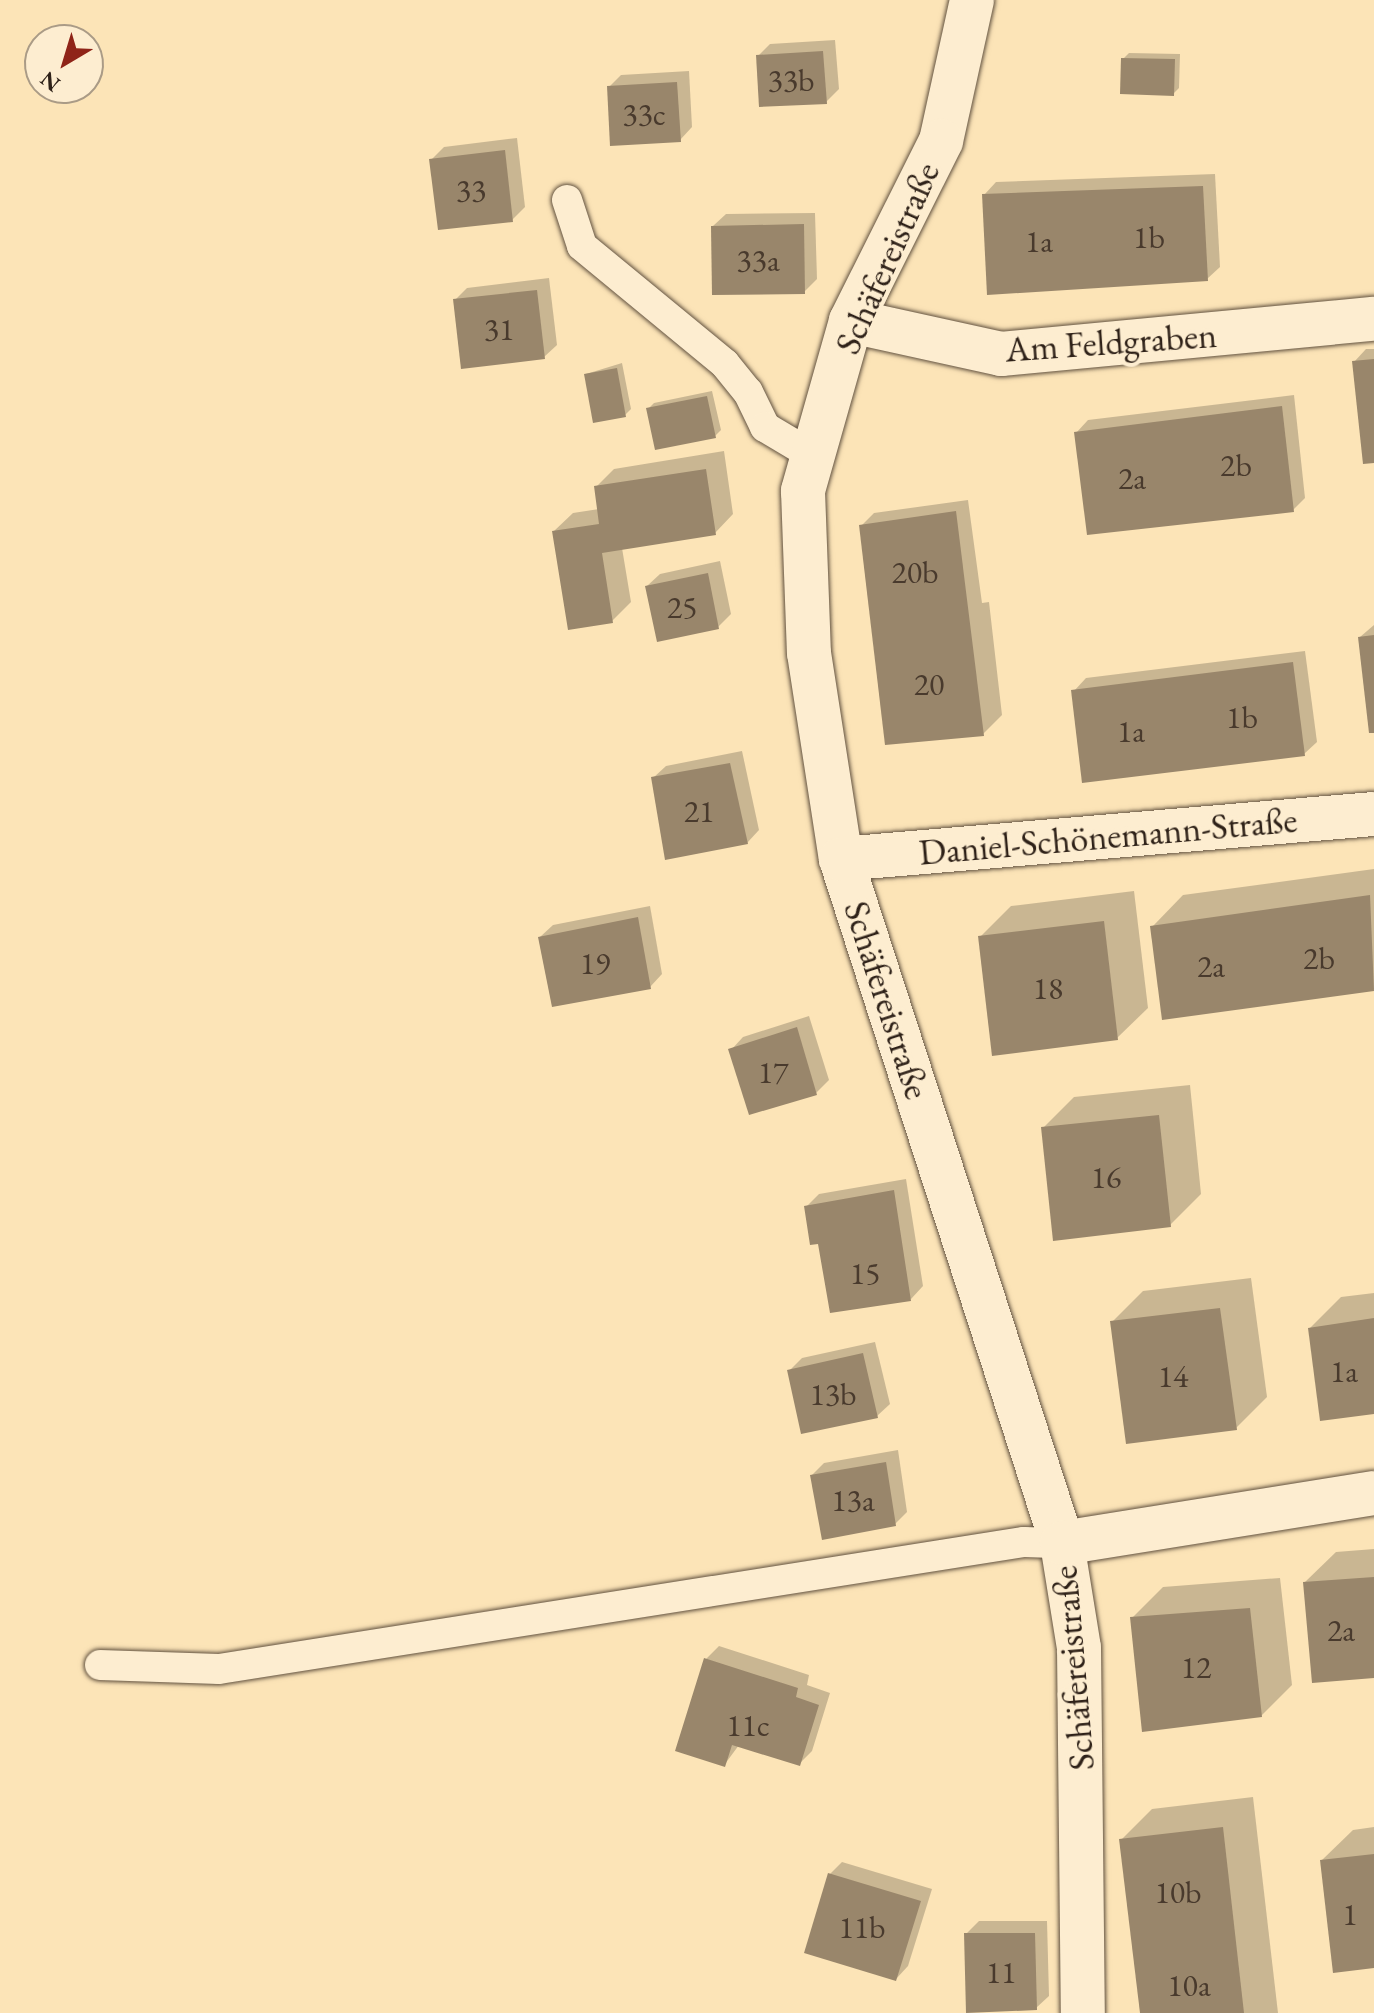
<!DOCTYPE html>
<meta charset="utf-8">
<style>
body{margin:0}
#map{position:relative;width:1374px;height:2013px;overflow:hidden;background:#fce4b7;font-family:"EB Garamond",serif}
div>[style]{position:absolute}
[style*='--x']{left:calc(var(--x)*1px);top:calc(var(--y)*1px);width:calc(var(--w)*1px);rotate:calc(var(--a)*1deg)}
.shadow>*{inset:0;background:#0003}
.building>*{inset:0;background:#99866b}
.roads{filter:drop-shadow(0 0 2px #625240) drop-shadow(0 0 2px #625240)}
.lane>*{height:30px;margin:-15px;padding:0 15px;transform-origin:15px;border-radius:15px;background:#fdedd0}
.street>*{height:44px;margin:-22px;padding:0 22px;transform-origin:22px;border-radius:22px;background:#fdedd0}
span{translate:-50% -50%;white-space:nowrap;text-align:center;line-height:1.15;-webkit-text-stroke:8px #fdedd0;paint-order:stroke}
.number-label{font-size:32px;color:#493a2d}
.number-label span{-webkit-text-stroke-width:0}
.street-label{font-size:36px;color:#2e2118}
.north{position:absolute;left:24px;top:24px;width:80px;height:80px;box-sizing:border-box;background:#fdedd0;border:2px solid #aa9b86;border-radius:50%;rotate:218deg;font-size:22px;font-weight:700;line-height:32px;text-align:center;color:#2e2118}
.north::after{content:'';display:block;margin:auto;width:28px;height:36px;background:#8f2418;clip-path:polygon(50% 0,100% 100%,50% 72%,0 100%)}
</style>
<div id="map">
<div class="shadow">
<i style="clip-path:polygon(835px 40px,839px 89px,826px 102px,758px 56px,770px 44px)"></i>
<i style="clip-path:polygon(1129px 53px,1180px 54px,1179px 88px,1173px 94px,1123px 59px)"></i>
<i style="clip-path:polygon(689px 71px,692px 127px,680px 140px,609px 87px,621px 75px)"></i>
<i style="clip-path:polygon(517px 138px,525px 207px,512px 220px,431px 160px,444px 147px)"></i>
<i style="clip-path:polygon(1215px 174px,1220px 267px,1207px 279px,984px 195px,996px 182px)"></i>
<i style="clip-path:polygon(815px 213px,817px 279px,804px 292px,713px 226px,726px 214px)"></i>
<i style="clip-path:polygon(549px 278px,557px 345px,544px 357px,455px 300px,467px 288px)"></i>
<i style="clip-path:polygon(1366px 349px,1374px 349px,1374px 461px,1354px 362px)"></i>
<i style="clip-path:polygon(622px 363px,631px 409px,625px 415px,586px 374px)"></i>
<i style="clip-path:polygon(712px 391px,721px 430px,715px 436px,648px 409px,654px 403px)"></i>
<i style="clip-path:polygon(1294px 395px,1305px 498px,1293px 510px,1076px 433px,1088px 420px)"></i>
<i style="clip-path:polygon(724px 451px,733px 514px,715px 533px,622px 548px,631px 602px,612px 621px,554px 531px,573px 513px,599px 509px,596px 487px,614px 469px)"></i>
<i style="clip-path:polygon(968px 500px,982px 603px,989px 602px,1002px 715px,983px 734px,862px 525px,874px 513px)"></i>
<i style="clip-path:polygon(720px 561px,731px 614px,718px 627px,647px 586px,660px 574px)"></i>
<i style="clip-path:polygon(1374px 625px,1374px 731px,1360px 637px)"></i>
<i style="clip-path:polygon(1305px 651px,1317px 742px,1304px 754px,1074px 691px,1086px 678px)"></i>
<i style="clip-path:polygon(742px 751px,759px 830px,747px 843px,653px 778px,666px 766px)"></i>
<i style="clip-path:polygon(1374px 869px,1374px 989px,1164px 1018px,1153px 926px,1183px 895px)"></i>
<i style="clip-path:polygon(1134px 891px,1148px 1008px,1117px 1038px,980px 937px,1011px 906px)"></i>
<i style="clip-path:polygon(650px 906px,662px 974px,650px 987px,540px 937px,553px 925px)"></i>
<i style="clip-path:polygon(809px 1016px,829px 1080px,816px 1093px,731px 1050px,743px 1037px)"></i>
<i style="clip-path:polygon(1190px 1085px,1201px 1194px,1170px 1225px,1043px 1128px,1074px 1097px)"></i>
<i style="clip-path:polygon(906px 1179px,923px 1286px,911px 1299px,820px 1241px,806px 1207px,819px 1194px)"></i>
<i style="clip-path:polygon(1251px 1278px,1267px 1397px,1236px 1428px,1112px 1322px,1143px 1291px)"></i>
<i style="clip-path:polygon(1374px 1293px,1374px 1412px,1310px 1328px,1341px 1297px)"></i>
<i style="clip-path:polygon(875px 1342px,890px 1404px,877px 1416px,789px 1371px,802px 1358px)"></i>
<i style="clip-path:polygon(898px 1450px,907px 1512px,895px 1524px,812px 1475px,824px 1463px)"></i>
<i style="clip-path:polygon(1374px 1549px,1374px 1676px,1305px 1582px,1336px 1552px)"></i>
<i style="clip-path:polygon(1280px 1578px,1292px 1685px,1261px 1716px,1132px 1618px,1163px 1587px)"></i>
<i style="clip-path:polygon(719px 1646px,809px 1675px,807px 1685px,830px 1693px,812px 1751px,799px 1764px,739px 1745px,725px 1764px,677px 1750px,706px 1659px)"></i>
<i style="clip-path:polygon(1253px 1797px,1278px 2013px,1142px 2013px,1121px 1840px,1152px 1809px)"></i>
<i style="clip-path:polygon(1374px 1827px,1374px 1966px,1322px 1860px,1353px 1830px)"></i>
<i style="clip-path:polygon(842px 1862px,932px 1889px,908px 1966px,896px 1979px,830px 1874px)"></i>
<i style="clip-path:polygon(979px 1921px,1047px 1921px,1049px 1996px,1036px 2008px,966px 1934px)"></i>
</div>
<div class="building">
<i style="clip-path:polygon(823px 51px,827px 104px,759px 107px,756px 55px)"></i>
<i style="clip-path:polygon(1121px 58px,1175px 59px,1174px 96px,1120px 94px)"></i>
<i style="clip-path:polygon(677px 82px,681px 142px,610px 146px,607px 86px)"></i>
<i style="clip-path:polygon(505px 150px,513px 222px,438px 230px,429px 159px)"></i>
<i style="clip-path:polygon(1203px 186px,1208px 281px,987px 295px,982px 194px)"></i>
<i style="clip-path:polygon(804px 224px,805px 294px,712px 295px,711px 226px)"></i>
<i style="clip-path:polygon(537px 290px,545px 359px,461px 369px,453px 299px)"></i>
<i style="clip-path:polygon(1374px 359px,1374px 463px,1363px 464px,1352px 361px)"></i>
<i style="clip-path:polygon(617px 368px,626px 417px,593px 423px,584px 374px)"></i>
<i style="clip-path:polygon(707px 396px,716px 438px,655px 450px,646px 408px)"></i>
<i style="clip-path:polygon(1282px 406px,1294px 512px,1087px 535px,1074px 432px)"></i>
<i style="clip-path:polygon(706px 469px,716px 535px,602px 553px,613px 623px,568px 630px,552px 531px,599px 524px,594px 486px)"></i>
<i style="clip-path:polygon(956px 511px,984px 736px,885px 745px,859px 525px)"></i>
<i style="clip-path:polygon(708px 573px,719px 629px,657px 642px,645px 586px)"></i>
<i style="clip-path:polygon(1374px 635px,1374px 733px,1369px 733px,1358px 637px)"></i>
<i style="clip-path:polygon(1293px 662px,1305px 756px,1082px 783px,1071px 690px)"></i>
<i style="clip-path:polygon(730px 763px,748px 844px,665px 860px,651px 777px)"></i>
<i style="clip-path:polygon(1370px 895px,1374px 991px,1162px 1020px,1150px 926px)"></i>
<i style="clip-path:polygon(638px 917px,651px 989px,552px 1007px,538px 937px)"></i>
<i style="clip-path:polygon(1104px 921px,1118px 1040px,992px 1056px,978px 936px)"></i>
<i style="clip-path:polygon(797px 1027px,817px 1095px,749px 1115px,728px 1049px)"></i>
<i style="clip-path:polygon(1159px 1115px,1171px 1227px,1053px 1241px,1041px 1127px)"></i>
<i style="clip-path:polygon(894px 1190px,911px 1301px,830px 1313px,818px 1244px,810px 1245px,804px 1206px)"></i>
<i style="clip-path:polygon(1220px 1308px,1237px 1430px,1126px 1444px,1110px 1321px)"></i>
<i style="clip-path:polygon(1374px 1318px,1374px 1414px,1320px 1421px,1308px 1328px)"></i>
<i style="clip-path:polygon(863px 1353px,878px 1418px,801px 1434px,787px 1370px)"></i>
<i style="clip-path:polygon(886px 1462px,896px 1526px,822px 1540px,810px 1475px)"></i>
<i style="clip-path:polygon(1374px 1577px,1374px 1678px,1312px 1683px,1303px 1582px)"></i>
<i style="clip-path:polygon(1250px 1608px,1262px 1717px,1142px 1732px,1130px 1617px)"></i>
<i style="clip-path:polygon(704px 1658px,798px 1688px,796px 1697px,819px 1705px,800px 1766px,732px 1745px,725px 1767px,675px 1751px)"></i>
<i style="clip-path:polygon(1223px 1827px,1244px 2013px,1140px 2013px,1119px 1839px)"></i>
<i style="clip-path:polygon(1374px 1854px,1374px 1968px,1333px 1973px,1320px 1860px)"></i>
<i style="clip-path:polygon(828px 1873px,921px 1901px,896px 1981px,804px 1953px)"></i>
<i style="clip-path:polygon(964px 1933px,1035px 1933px,1037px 2010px,966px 2013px)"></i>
</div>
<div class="roads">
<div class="lane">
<i style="--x:567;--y:200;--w:48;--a:71.9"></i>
<i style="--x:582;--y:246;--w:185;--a:39.5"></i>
<i style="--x:725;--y:364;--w:36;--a:51"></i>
<i style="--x:748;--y:392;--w:39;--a:64"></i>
<i style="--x:765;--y:427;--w:55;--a:30.8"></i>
<i style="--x:100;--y:1665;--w:119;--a:1.9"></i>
<i style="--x:219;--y:1669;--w:815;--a:-8.97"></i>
<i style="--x:1024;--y:1542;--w:38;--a:2"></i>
</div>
<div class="street">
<i style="--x:972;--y:0;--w:144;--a:102.4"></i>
<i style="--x:941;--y:141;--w:201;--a:116.6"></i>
<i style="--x:851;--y:321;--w:177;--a:105.8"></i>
<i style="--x:803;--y:491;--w:162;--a:87.9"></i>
<i style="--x:809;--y:653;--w:208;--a:81.2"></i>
<i style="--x:841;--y:859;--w:719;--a:72.09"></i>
<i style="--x:1062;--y:1543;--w:106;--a:80.8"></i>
<i style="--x:1079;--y:1648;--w:365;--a:89.4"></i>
<i style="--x:851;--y:321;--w:154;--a:12.4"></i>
<i style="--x:1001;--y:354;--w:375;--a:-5.4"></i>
<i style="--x:841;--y:859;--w:535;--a:-4.83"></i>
<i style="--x:1062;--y:1543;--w:316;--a:-9.1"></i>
</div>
</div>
<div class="number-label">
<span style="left:791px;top:80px">33b</span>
<span style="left:644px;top:114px">33c</span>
<span style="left:471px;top:190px">33</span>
<span style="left:1149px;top:237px">1b</span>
<span style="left:1039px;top:241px">1a</span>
<span style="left:758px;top:260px">33a</span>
<span style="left:499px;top:329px">31</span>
<span style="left:1236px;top:465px">2b</span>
<span style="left:1132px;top:478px">2a</span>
<span style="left:915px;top:572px">20b</span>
<span style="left:682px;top:607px">25</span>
<span style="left:929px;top:684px">20</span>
<span style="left:1242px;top:717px">1b</span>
<span style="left:1131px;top:731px">1a</span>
<span style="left:699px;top:811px">21</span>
<span style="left:1319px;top:958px">2b</span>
<span style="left:595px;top:963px">19</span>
<span style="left:1211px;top:966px">2a</span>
<span style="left:1048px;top:988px">18</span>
<span style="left:773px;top:1072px">17</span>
<span style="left:1106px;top:1177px">16</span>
<span style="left:865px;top:1273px">15</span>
<span style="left:1344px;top:1371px">1a</span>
<span style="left:1173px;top:1376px">14</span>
<span style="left:833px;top:1394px">13b</span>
<span style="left:853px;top:1500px">13a</span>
<span style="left:1341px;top:1630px">2a</span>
<span style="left:1196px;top:1667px">12</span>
<span style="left:748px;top:1725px">11c</span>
<span style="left:1178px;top:1892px">10b</span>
<span style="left:1350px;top:1914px">1</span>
<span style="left:862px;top:1927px">11b</span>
<span style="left:1001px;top:1972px">11</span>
<span style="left:1189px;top:1985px">10a</span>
</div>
<div class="street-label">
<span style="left:887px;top:258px;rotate:-66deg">Schäfereistraße</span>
<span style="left:1111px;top:342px;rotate:-4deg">Am Feldgraben</span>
<span style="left:1108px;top:836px;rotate:-5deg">Daniel-Schönemann-Straße</span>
<span style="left:887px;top:1000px;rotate:72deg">Schäfereistraße</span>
<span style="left:1073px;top:1668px;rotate:-95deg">Schäfereistraße</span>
</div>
<div class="north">N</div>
</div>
